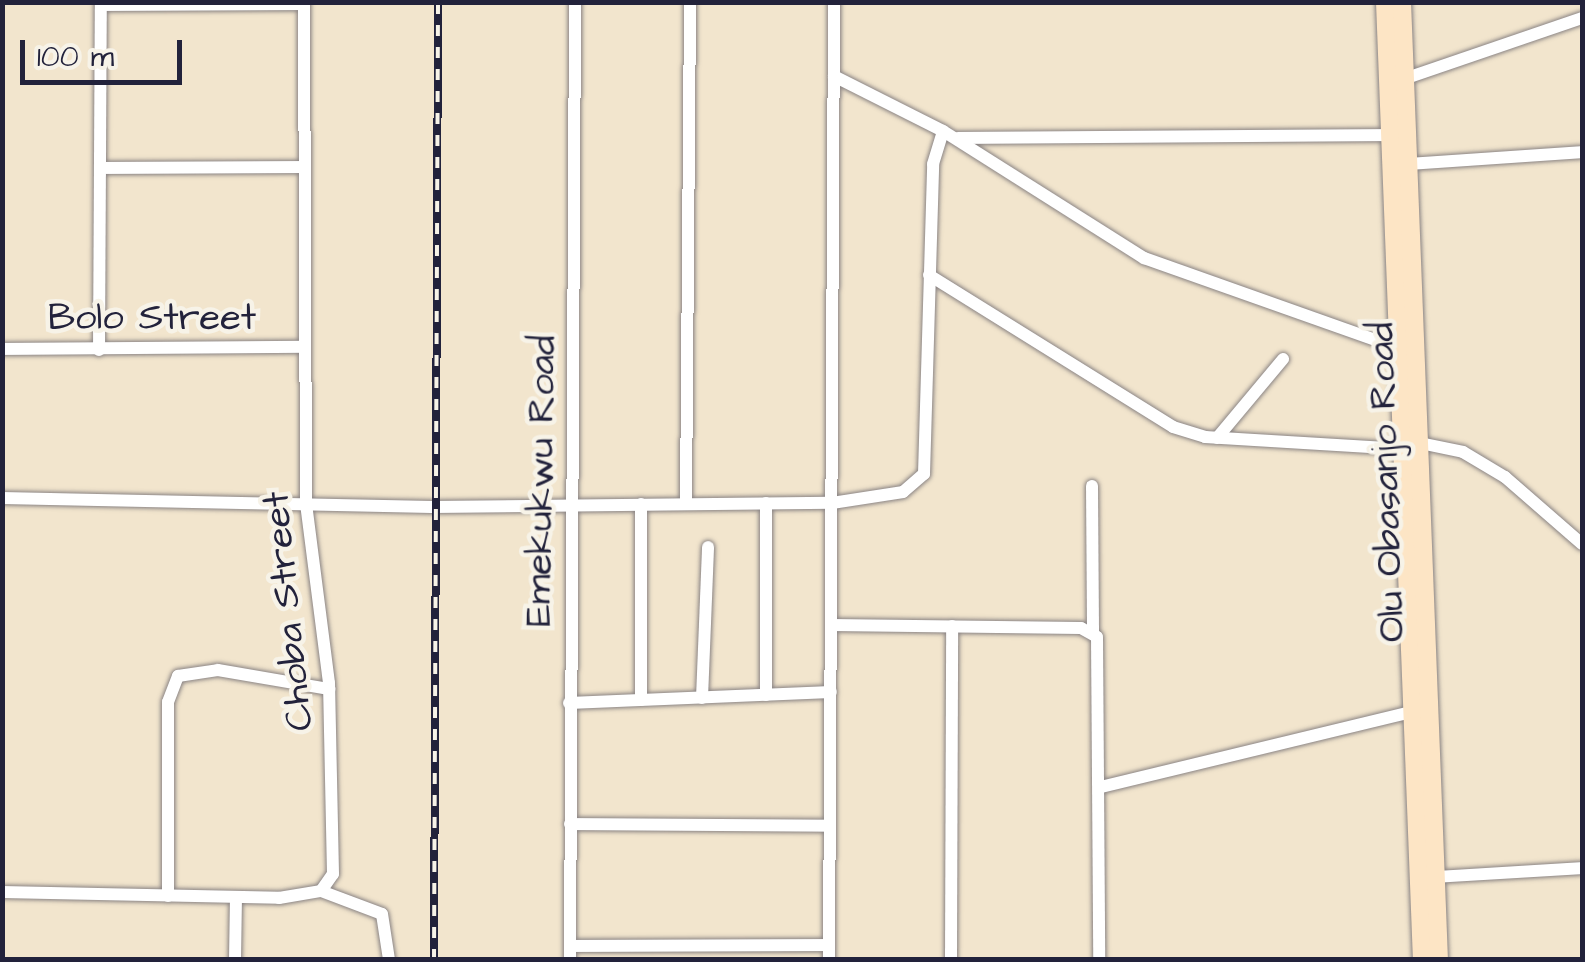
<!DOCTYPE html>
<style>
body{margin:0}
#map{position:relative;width:1585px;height:962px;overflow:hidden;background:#f2e5cd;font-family:"Architects Daughter",sans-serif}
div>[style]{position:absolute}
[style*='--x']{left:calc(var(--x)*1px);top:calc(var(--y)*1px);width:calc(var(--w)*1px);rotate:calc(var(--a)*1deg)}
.roads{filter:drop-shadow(0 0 2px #8a8484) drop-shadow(0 0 2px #8a8484)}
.minor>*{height:12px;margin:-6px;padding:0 6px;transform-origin:6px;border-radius:6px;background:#fff}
.secondary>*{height:18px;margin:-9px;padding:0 9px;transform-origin:9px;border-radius:9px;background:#fde5c5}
.rail>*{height:8px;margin-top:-4px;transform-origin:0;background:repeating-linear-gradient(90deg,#f7f3e8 0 11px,#22223b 0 22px);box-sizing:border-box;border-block:2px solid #22223b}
span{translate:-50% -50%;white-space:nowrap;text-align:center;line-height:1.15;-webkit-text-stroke:9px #f7f3e8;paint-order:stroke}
.street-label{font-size:38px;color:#22223b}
.frame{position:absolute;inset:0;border:5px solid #22223b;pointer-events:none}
.scale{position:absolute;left:20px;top:40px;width:162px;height:45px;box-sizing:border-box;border:5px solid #22223b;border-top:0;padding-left:12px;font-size:30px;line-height:35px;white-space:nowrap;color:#22223b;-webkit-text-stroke:8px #f7f3e8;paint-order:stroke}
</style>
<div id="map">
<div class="roads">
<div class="minor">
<i style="--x:101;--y:5;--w:203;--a:-0.3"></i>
<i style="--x:834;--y:76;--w:122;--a:26.8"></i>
<i style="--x:943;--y:131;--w:238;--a:32.3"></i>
<i style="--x:1144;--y:258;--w:269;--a:19.5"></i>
<i style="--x:1404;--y:79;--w:188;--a:-18.9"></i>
<i style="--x:958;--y:138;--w:432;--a:-0.4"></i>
<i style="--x:1407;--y:164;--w:175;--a:-3.9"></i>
<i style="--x:100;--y:168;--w:202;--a:-0.3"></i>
<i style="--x:929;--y:275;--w:287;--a:31.9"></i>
<i style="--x:1173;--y:427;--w:34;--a:17"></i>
<i style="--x:1205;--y:437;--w:198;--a:3.5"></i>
<i style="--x:2;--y:349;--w:301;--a:-0.4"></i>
<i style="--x:99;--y:350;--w:348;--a:-89.7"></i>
<i style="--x:1217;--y:438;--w:103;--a:-50.1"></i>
<i style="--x:1420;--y:443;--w:44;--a:11.8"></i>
<i style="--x:1463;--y:452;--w:49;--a:30.8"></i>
<i style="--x:1505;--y:477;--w:102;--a:41"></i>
<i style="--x:1092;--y:486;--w:147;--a:89.6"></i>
<i style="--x:2;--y:498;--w:430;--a:1.2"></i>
<i style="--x:432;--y:507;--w:400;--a:-0.6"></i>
<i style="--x:832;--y:503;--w:72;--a:-8.8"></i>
<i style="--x:903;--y:492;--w:28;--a:-41"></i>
<i style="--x:924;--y:474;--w:310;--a:-88.3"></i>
<i style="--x:933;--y:164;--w:34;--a:-73"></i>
<i style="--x:686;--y:503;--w:501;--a:-89.54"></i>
<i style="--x:641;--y:504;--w:196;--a:90"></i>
<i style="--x:831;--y:625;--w:250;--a:0.7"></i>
<i style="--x:1081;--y:628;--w:18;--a:29"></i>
<i style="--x:1097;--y:637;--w:323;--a:89.6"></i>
<i style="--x:766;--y:695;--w:192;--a:-90"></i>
<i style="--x:702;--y:698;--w:151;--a:-87.7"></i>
<i style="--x:569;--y:703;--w:262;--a:-2.4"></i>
<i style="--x:1101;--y:787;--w:319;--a:-13.6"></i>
<i style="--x:570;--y:824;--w:260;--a:0.4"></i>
<i style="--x:1435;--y:877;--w:147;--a:-3.5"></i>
<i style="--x:321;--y:891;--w:65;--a:20.7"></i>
<i style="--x:382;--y:914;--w:47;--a:81.3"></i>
<i style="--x:2;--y:892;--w:277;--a:1.2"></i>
<i style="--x:279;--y:898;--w:43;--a:-9.5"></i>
<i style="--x:321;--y:891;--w:21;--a:-55"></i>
<i style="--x:333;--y:874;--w:191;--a:-91.2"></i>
<i style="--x:329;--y:683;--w:181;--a:-97.3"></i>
<i style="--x:306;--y:503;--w:501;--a:-90.23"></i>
<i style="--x:168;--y:896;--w:194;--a:-90"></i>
<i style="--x:168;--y:702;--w:28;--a:-69"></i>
<i style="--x:178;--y:676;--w:40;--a:-8.5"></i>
<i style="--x:218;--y:670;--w:113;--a:9.7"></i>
<i style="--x:570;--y:946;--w:259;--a:-0.2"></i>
<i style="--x:235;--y:960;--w:62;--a:-89.1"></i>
<i style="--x:570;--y:960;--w:958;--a:-89.7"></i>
<i style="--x:829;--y:960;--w:958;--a:-89.7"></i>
<i style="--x:951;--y:960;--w:334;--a:-89.8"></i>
</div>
<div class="secondary">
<i style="--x:1385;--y:2;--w:959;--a:87.79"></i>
<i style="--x:1402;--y:2;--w:959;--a:87.79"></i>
</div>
</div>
<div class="rail">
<i style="--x:434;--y:960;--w:958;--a:-89.76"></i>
</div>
<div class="street-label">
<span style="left:152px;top:319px">Bolo Street</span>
<span style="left:542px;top:481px;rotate:-89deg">Emekukwu Road</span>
<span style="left:1388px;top:482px;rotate:-92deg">Olu Obasanjo Road</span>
<span style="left:289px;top:611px;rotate:-96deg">Choba Street</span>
</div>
<div class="frame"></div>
<div class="scale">100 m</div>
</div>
